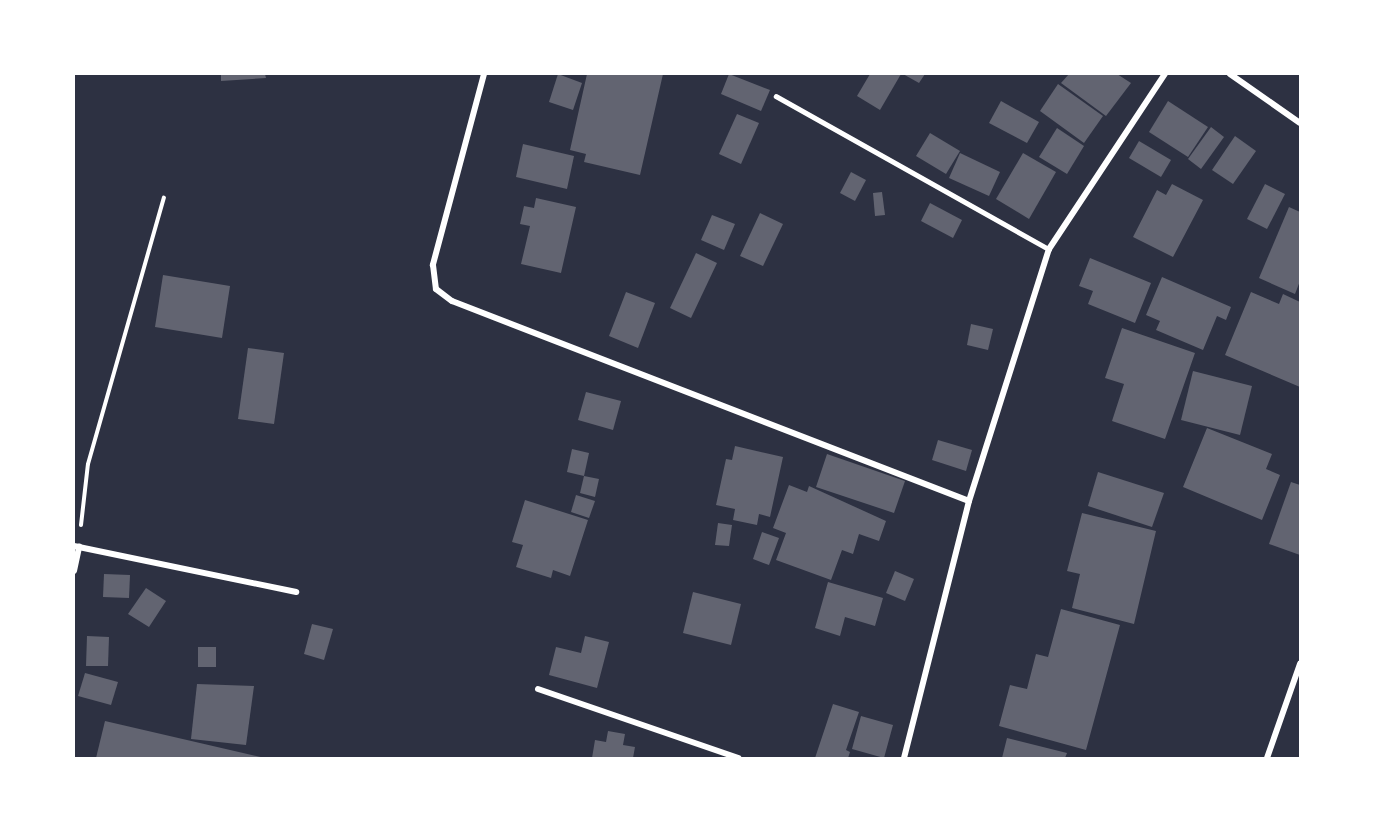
<!DOCTYPE html>
<style>
body{margin:0}
#map{position:relative;width:1374px;height:832px;overflow:hidden;background:#2d3142;font-family:Cabin,sans-serif}
div>[style]{position:absolute}
[style*='--x']{left:calc(var(--x)*1px);top:calc(var(--y)*1px);width:calc(var(--w)*1px);rotate:calc(var(--a)*1deg)}
.building>*{inset:0;background:#626471}
.path>*{height:4px;margin:-2px;padding:0 2px;transform-origin:2px;border-radius:2px;background:#fff}
.service>*{height:4.5px;margin:-2.25px;padding:0 2.25px;transform-origin:2.25px;border-radius:2.25px;background:#fff}
.minor>*{height:6px;margin:-3px;padding:0 3px;transform-origin:3px;border-radius:3px;background:#fff}
span{translate:-50% -50%;white-space:nowrap;text-align:center;line-height:1.15;-webkit-text-stroke:4.5px #fff;paint-order:stroke}
.frame{position:absolute;inset:0;border:75px solid #fff;pointer-events:none}
</style>
<div id="map">
<div class="building">
<i style="clip-path:polygon(221px 74px,265px 74px,266px 78px,221px 81px)"></i>
<i style="clip-path:polygon(558px 74px,582px 83px,573px 110px,549px 102px)"></i>
<i style="clip-path:polygon(587px 74px,663px 74px,640px 175px,584px 162px,586px 154px,570px 150px)"></i>
<i style="clip-path:polygon(729px 74px,770px 90px,761px 111px,721px 94px)"></i>
<i style="clip-path:polygon(870px 74px,901px 74px,880px 110px,857px 96px)"></i>
<i style="clip-path:polygon(903px 74px,925px 74px,919px 83px)"></i>
<i style="clip-path:polygon(1069px 74px,1117px 74px,1131px 83px,1106px 116px,1061px 83px)"></i>
<i style="clip-path:polygon(1058px 84px,1103px 116px,1084px 143px,1040px 111px)"></i>
<i style="clip-path:polygon(1001px 101px,1039px 122px,1027px 143px,989px 123px)"></i>
<i style="clip-path:polygon(1168px 101px,1208px 127px,1188px 157px,1149px 132px)"></i>
<i style="clip-path:polygon(737px 114px,759px 123px,741px 164px,719px 154px)"></i>
<i style="clip-path:polygon(1211px 127px,1224px 137px,1201px 169px,1188px 159px)"></i>
<i style="clip-path:polygon(1057px 128px,1084px 146px,1067px 174px,1039px 157px)"></i>
<i style="clip-path:polygon(930px 133px,960px 151px,946px 174px,916px 156px)"></i>
<i style="clip-path:polygon(1235px 136px,1256px 151px,1233px 184px,1212px 170px)"></i>
<i style="clip-path:polygon(1139px 141px,1171px 160px,1161px 177px,1129px 158px)"></i>
<i style="clip-path:polygon(523px 144px,574px 156px,567px 189px,516px 177px)"></i>
<i style="clip-path:polygon(960px 153px,1000px 172px,989px 196px,949px 178px)"></i>
<i style="clip-path:polygon(1023px 153px,1056px 172px,1029px 219px,996px 199px)"></i>
<i style="clip-path:polygon(851px 172px,866px 180px,855px 201px,840px 193px)"></i>
<i style="clip-path:polygon(1172px 184px,1203px 200px,1173px 257px,1133px 237px,1157px 190px,1166px 195px)"></i>
<i style="clip-path:polygon(1265px 184px,1285px 194px,1267px 229px,1247px 219px)"></i>
<i style="clip-path:polygon(882px 192px,885px 215px,875px 216px,873px 193px)"></i>
<i style="clip-path:polygon(536px 198px,576px 207px,561px 273px,521px 264px,530px 226px,520px 224px,524px 206px,534px 208px)"></i>
<i style="clip-path:polygon(930px 203px,962px 220px,953px 238px,921px 221px)"></i>
<i style="clip-path:polygon(1289px 207px,1300px 212px,1300px 281px,1295px 294px,1259px 278px)"></i>
<i style="clip-path:polygon(760px 213px,783px 224px,763px 266px,740px 256px)"></i>
<i style="clip-path:polygon(712px 215px,735px 224px,724px 250px,701px 240px)"></i>
<i style="clip-path:polygon(696px 253px,717px 263px,691px 318px,670px 308px)"></i>
<i style="clip-path:polygon(1090px 258px,1151px 283px,1135px 323px,1088px 304px,1093px 291px,1079px 286px)"></i>
<i style="clip-path:polygon(163px 275px,230px 286px,222px 338px,155px 327px)"></i>
<i style="clip-path:polygon(1162px 277px,1231px 307px,1226px 320px,1217px 316px,1203px 350px,1156px 330px,1160px 321px,1146px 315px)"></i>
<i style="clip-path:polygon(626px 292px,655px 303px,638px 348px,609px 336px)"></i>
<i style="clip-path:polygon(1251px 292px,1279px 304px,1283px 294px,1300px 302px,1300px 387px,1225px 355px)"></i>
<i style="clip-path:polygon(971px 324px,993px 329px,988px 350px,967px 345px)"></i>
<i style="clip-path:polygon(1122px 328px,1195px 353px,1165px 439px,1112px 421px,1124px 384px,1105px 378px)"></i>
<i style="clip-path:polygon(248px 348px,284px 353px,274px 424px,238px 419px)"></i>
<i style="clip-path:polygon(1193px 371px,1252px 386px,1240px 435px,1181px 420px)"></i>
<i style="clip-path:polygon(586px 392px,621px 401px,613px 430px,578px 420px)"></i>
<i style="clip-path:polygon(1207px 428px,1272px 454px,1266px 469px,1280px 475px,1262px 520px,1183px 487px)"></i>
<i style="clip-path:polygon(938px 440px,972px 450px,966px 471px,932px 460px)"></i>
<i style="clip-path:polygon(735px 446px,783px 457px,770px 517px,759px 514px,757px 525px,733px 520px,735px 509px,716px 505px,726px 459px,732px 460px)"></i>
<i style="clip-path:polygon(572px 449px,589px 453px,584px 476px,567px 472px)"></i>
<i style="clip-path:polygon(827px 454px,905px 481px,894px 513px,816px 487px)"></i>
<i style="clip-path:polygon(1098px 472px,1164px 493px,1152px 527px,1088px 506px)"></i>
<i style="clip-path:polygon(584px 476px,599px 479px,595px 497px,580px 493px)"></i>
<i style="clip-path:polygon(1291px 482px,1300px 485px,1300px 555px,1269px 544px)"></i>
<i style="clip-path:polygon(789px 485px,807px 492px,809px 486px,886px 521px,879px 541px,859px 534px,853px 554px,842px 550px,831px 580px,776px 560px,786px 533px,773px 528px)"></i>
<i style="clip-path:polygon(576px 495px,595px 501px,589px 518px,571px 512px)"></i>
<i style="clip-path:polygon(525px 500px,588px 520px,570px 576px,553px 570px,551px 578px,516px 567px,523px 545px,512px 542px)"></i>
<i style="clip-path:polygon(1082px 513px,1156px 531px,1134px 624px,1072px 608px,1080px 574px,1067px 571px)"></i>
<i style="clip-path:polygon(718px 523px,732px 525px,729px 546px,715px 545px)"></i>
<i style="clip-path:polygon(762px 532px,779px 538px,769px 565px,753px 559px)"></i>
<i style="clip-path:polygon(895px 571px,914px 579px,905px 601px,886px 593px)"></i>
<i style="clip-path:polygon(104px 574px,130px 575px,129px 598px,103px 597px)"></i>
<i style="clip-path:polygon(828px 582px,883px 598px,875px 626px,845px 617px,840px 636px,815px 628px)"></i>
<i style="clip-path:polygon(146px 588px,166px 601px,149px 627px,128px 614px)"></i>
<i style="clip-path:polygon(693px 592px,741px 604px,731px 645px,683px 633px)"></i>
<i style="clip-path:polygon(1061px 609px,1120px 625px,1086px 750px,999px 726px,1010px 685px,1027px 689px,1036px 654px,1048px 657px)"></i>
<i style="clip-path:polygon(312px 624px,333px 629px,324px 660px,304px 654px)"></i>
<i style="clip-path:polygon(87px 636px,109px 637px,108px 666px,86px 666px)"></i>
<i style="clip-path:polygon(585px 636px,609px 642px,597px 688px,549px 675px,556px 647px,581px 653px)"></i>
<i style="clip-path:polygon(198px 647px,216px 647px,216px 667px,198px 667px)"></i>
<i style="clip-path:polygon(85px 673px,118px 682px,111px 705px,78px 696px)"></i>
<i style="clip-path:polygon(197px 684px,254px 686px,246px 745px,191px 739px)"></i>
<i style="clip-path:polygon(833px 704px,859px 712px,846px 750px,850px 752px,848px 758px,815px 758px)"></i>
<i style="clip-path:polygon(861px 716px,893px 725px,884px 758px,852px 749px)"></i>
<i style="clip-path:polygon(105px 721px,265px 758px,96px 758px)"></i>
<i style="clip-path:polygon(608px 731px,625px 734px,623px 745px,635px 747px,633px 758px,592px 758px,595px 740px,606px 742px)"></i>
<i style="clip-path:polygon(1007px 738px,1067px 753px,1065px 758px,1002px 758px)"></i>
</div>
<div class="path">
<i style="--x:81;--y:525;--w:61;--a:-83.5"></i>
<i style="--x:88;--y:464;--w:277;--a:-74.1"></i>
</div>
<div class="service">
<i style="--x:776;--y:96;--w:313;--a:29.3"></i>
</div>
<div class="minor">
<i style="--x:484;--y:74;--w:198;--a:105"></i>
<i style="--x:433;--y:265;--w:24;--a:83"></i>
<i style="--x:436;--y:289;--w:20;--a:37"></i>
<i style="--x:452;--y:301;--w:554;--a:21.15"></i>
<i style="--x:1230;--y:74;--w:85;--a:35"></i>
<i style="--x:74;--y:546;--w:227;--a:11.7"></i>
<i style="--x:74;--y:571;--w:25;--a:-78"></i>
<i style="--x:538;--y:689;--w:212;--a:19"></i>
<i style="--x:904;--y:758;--w:265;--a:-75.8"></i>
<i style="--x:969;--y:501;--w:264;--a:-72.4"></i>
<i style="--x:1049;--y:249;--w:210;--a:-56.5"></i>
<i style="--x:1267;--y:758;--w:100;--a:-70.7"></i>
</div>
<div class="frame"></div>
</div>
